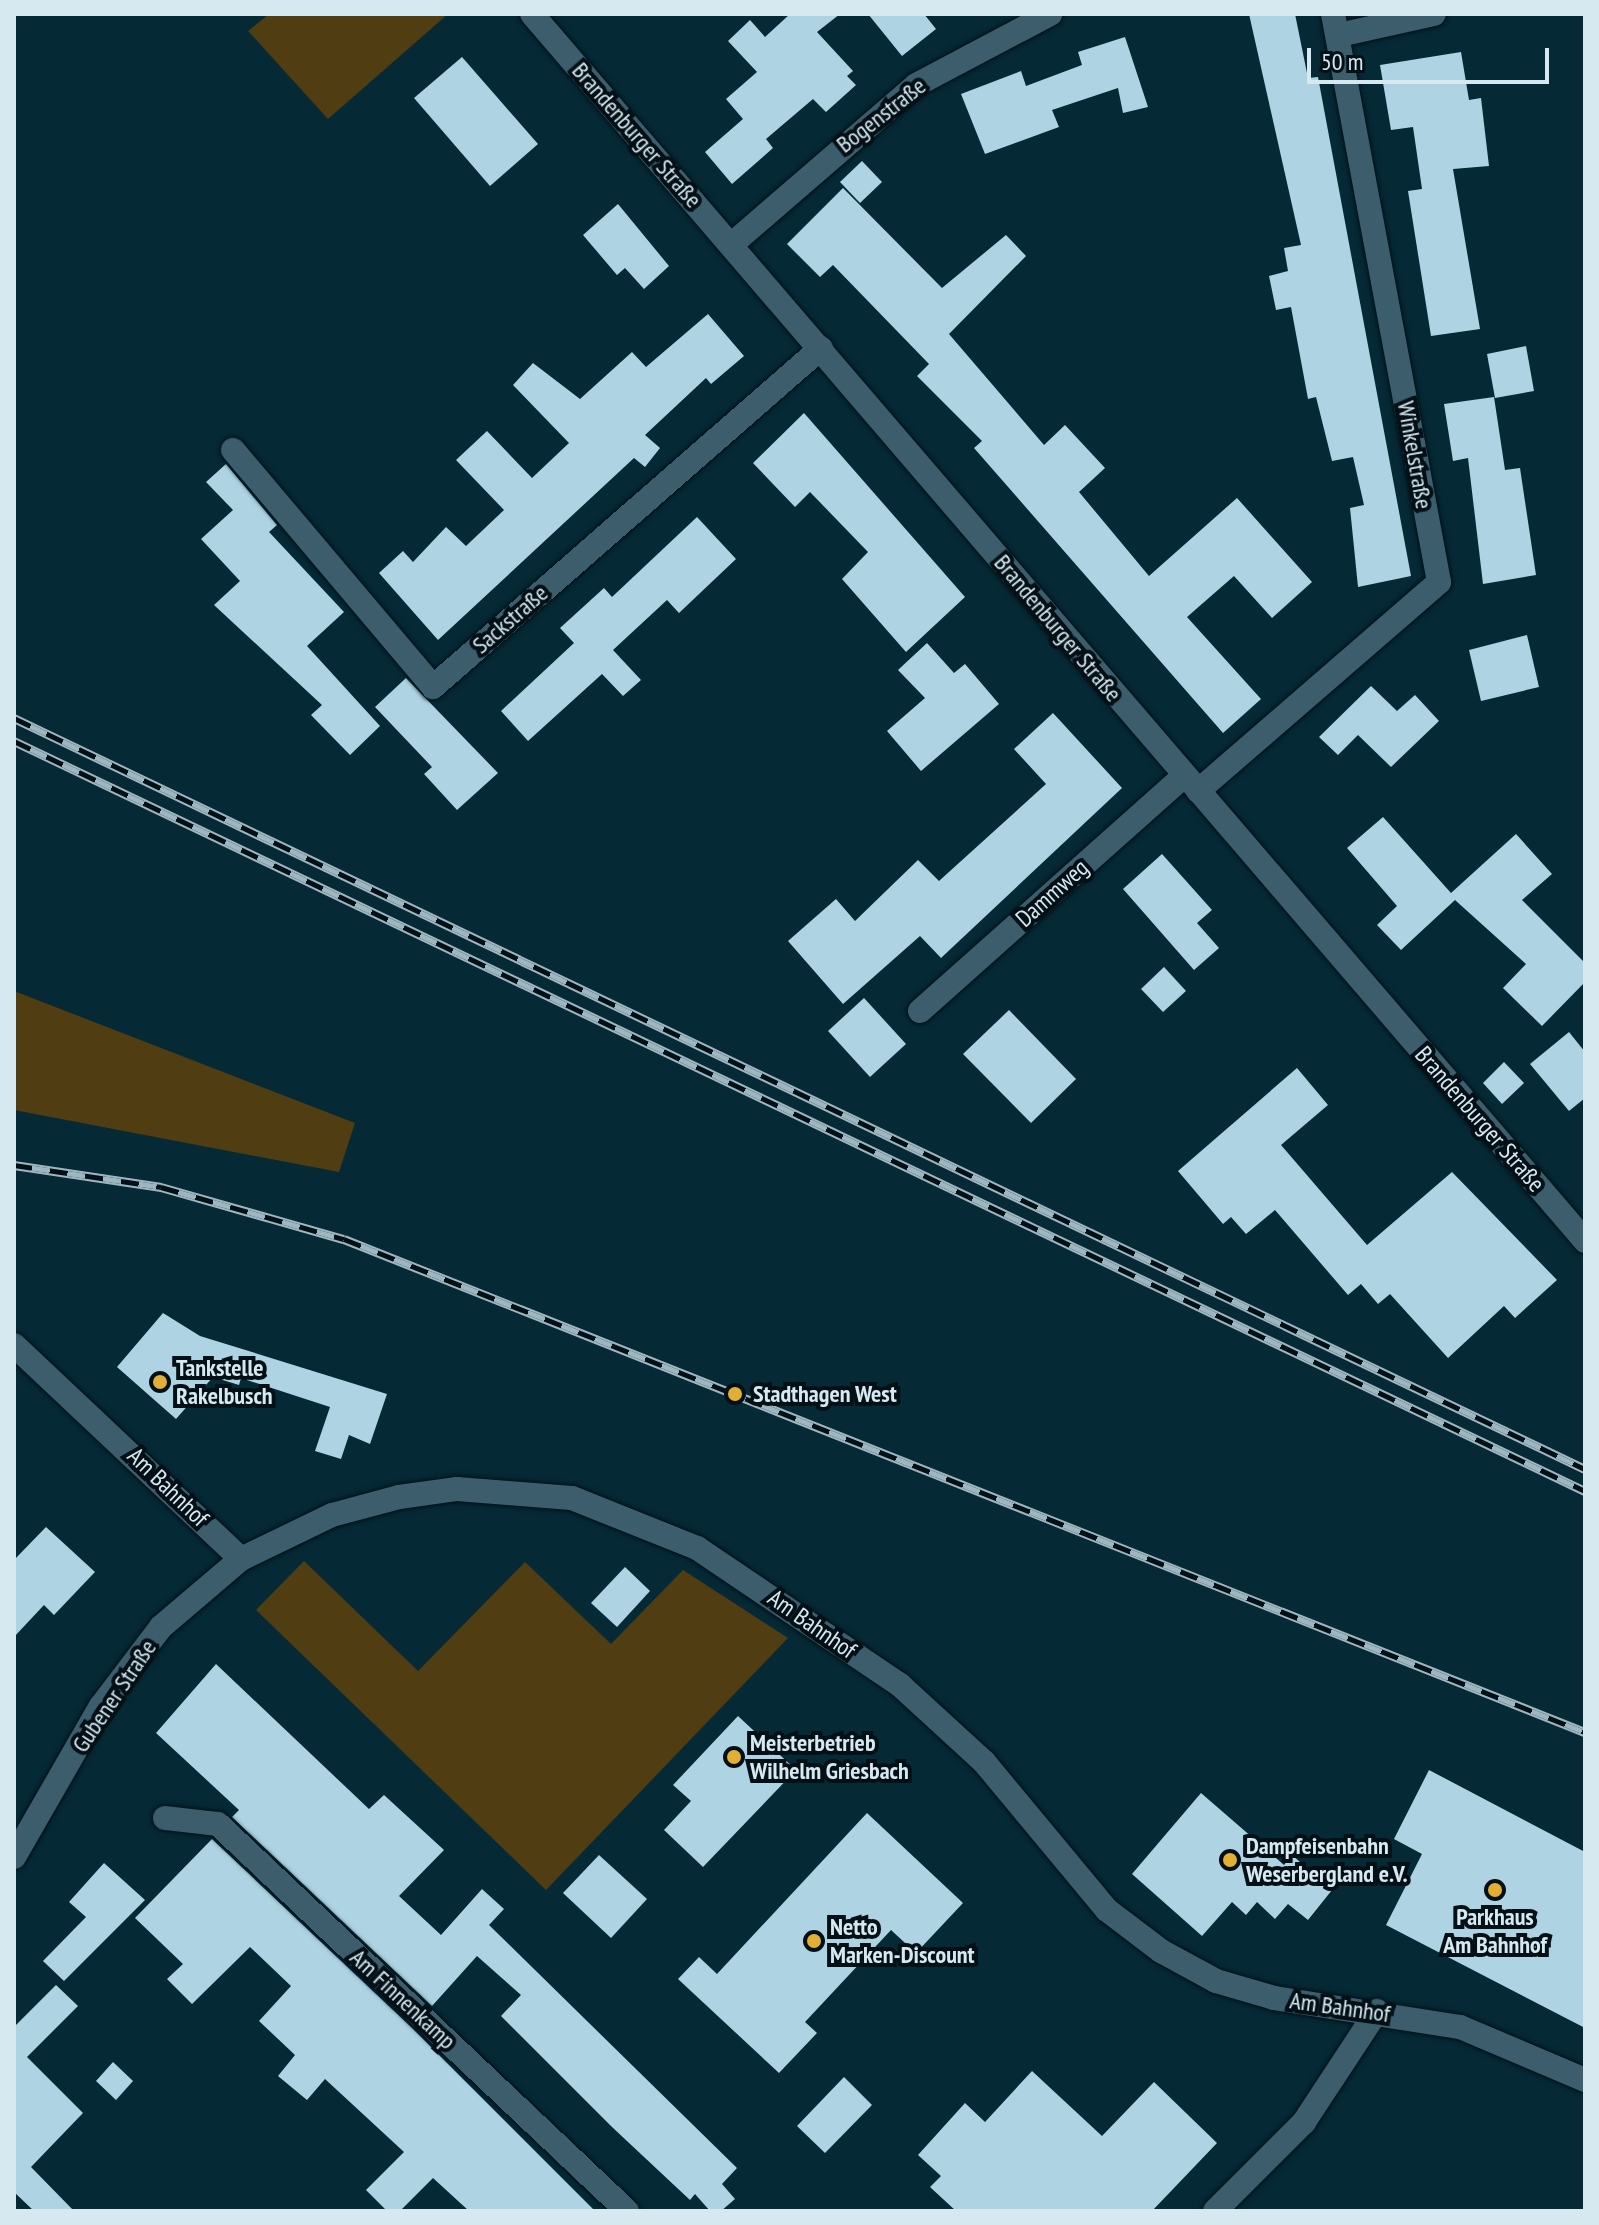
<!DOCTYPE html>
<meta charset="utf-8">
<style>
body{margin:0}
#map{position:relative;width:1599px;height:2225px;overflow:hidden;background:#052a35;font-family:"PT Sans Narrow",sans-serif}
div>[style]{position:absolute}
[style*='--x']{left:calc(var(--x)*1px);top:calc(var(--y)*1px);width:calc(var(--w)*1px);rotate:calc(var(--a)*1deg)}
.green>*{inset:0;background:#503d12}
.building>*{inset:0;background:#aed4e3}
.roads{filter:drop-shadow(0 0 2px #00111a) drop-shadow(0 0 2px #00111a)}
.street>*{height:24px;margin:-12px;padding:0 12px;transform-origin:12px;border-radius:12px;background:#3c5e6c}
.rail>*{height:9px;margin-top:-4.5px;transform-origin:0;background:repeating-linear-gradient(90deg,#041016 0 18px,#9eb6bf 0 36px);box-sizing:border-box;border-block:2px solid #9eb6bf}
.dots>*{width:22px;height:22px;translate:-50% -50%;box-sizing:border-box;border:4px solid #041016;border-radius:50%}
span{translate:-50% -50%;white-space:nowrap;text-align:center;line-height:1.15;-webkit-text-stroke:8px #041016;paint-order:stroke}
.street-label{font-size:24px;color:#d6e9f1}
.poi-label{font-size:24px;color:#d6e9f1;font-weight:700}
.left{translate:0 -50%;text-align:left}
.frame{position:absolute;inset:0;border:16px solid #d6e9f1;pointer-events:none}
.scale{position:absolute;left:1307px;top:48px;width:242px;height:36px;box-sizing:border-box;border:4px solid #d6e9f1;border-top:0;padding-left:10px;font-size:24px;line-height:28px;white-space:nowrap;color:#d6e9f1;-webkit-text-stroke:6px #041016;paint-order:stroke}
</style>
<div id="map">
<div class="green">
<i style="clip-path:polygon(269px 14px,448px 14px,328px 119px,248px 31px)"></i>
<i style="clip-path:polygon(14px 991px,355px 1123px,339px 1172px,14px 1110px)"></i>
<i style="clip-path:polygon(304px 1561px,418px 1671px,525px 1562px,611px 1644px,683px 1570px,788px 1638px,546px 1890px,256px 1610px)"></i>
</div>
<div class="building">
<i style="clip-path:polygon(790px 14px,840px 14px,817px 32px,853px 71px,847px 76px,856px 85px,826px 112px,813px 99px,766px 139px,773px 148px,732px 184px,705px 152px,743px 119px,726px 99px,757px 72px,728px 41px,750px 20px,765px 37px)"></i>
<i style="clip-path:polygon(868px 14px,924px 14px,936px 29px,902px 56px)"></i>
<i style="clip-path:polygon(1249px 14px,1295px 14px,1308px 78px,1318px 77px,1411px 576px,1358px 587px,1350px 508px,1364px 505px,1353px 457px,1332px 461px,1316px 397px,1308px 399px,1291px 307px,1276px 310px,1269px 276px,1288px 271px,1284px 248px,1301px 245px)"></i>
<i style="clip-path:polygon(1125px 37px,1148px 107px,1123px 113px,1118px 88px,1052px 110px,1059px 127px,985px 154px,961px 94px,1021px 71px,1026px 86px,1082px 65px,1078px 52px)"></i>
<i style="clip-path:polygon(1461px 52px,1469px 100px,1481px 98px,1489px 166px,1453px 169px,1480px 329px,1431px 336px,1408px 191px,1422px 189px,1413px 127px,1391px 130px,1380px 65px)"></i>
<i style="clip-path:polygon(462px 57px,538px 144px,490px 186px,414px 98px)"></i>
<i style="clip-path:polygon(862px 161px,882px 182px,860px 203px,840px 182px)"></i>
<i style="clip-path:polygon(843px 188px,942px 288px,1006px 235px,1026px 256px,949px 334px,1044px 445px,1065px 425px,1105px 468px,1079px 492px,1149px 576px,1237px 498px,1312px 582px,1272px 618px,1234px 576px,1187px 617px,1261px 699px,1223px 733px,974px 448px,982px 441px,917px 376px,929px 364px,833px 265px,820px 277px,787px 244px)"></i>
<i style="clip-path:polygon(618px 204px,669px 266px,644px 289px,625px 268px,617px 275px,583px 235px)"></i>
<i style="clip-path:polygon(708px 314px,744px 356px,711px 384px,706px 378px,645px 435px,660px 448px,645px 467px,634px 458px,438px 640px,379px 573px,403px 551px,413px 562px,446px 527px,466px 546px,504px 510px,456px 460px,487px 431px,532px 478px,569px 443px,513px 385px,533px 363px,580px 399px,632px 352px,646px 367px)"></i>
<i style="clip-path:polygon(1526px 346px,1534px 391px,1495px 398px,1487px 354px)"></i>
<i style="clip-path:polygon(1494px 397px,1505px 470px,1520px 468px,1536px 575px,1483px 584px,1468px 458px,1453px 461px,1444px 404px)"></i>
<i style="clip-path:polygon(804px 413px,965px 597px,906px 652px,842px 579px,868px 552px,810px 492px,795px 507px,753px 463px)"></i>
<i style="clip-path:polygon(226px 464px,277px 525px,269px 532px,344px 612px,307px 646px,380px 726px,350px 755px,311px 715px,322px 705px,214px 605px,240px 581px,201px 539px,233px 510px,206px 482px)"></i>
<i style="clip-path:polygon(697px 517px,736px 559px,679px 613px,667px 600px,613px 650px,641px 680px,623px 696px,602px 674px,528px 741px,501px 711px,574px 643px,560px 628px,604px 588px,612px 597px)"></i>
<i style="clip-path:polygon(1527px 635px,1539px 687px,1481px 701px,1469px 650px)"></i>
<i style="clip-path:polygon(927px 643px,954px 673px,965px 664px,999px 704px,921px 771px,887px 731px,925px 698px,898px 670px)"></i>
<i style="clip-path:polygon(406px 678px,498px 773px,457px 810px,424px 774px,432px 767px,375px 707px)"></i>
<i style="clip-path:polygon(1371px 686px,1397px 711px,1415px 695px,1439px 721px,1391px 767px,1358px 735px,1338px 755px,1319px 737px)"></i>
<i style="clip-path:polygon(1053px 713px,1122px 788px,941px 958px,920px 936px,843px 1004px,788px 941px,836px 899px,855px 921px,918px 860px,939px 881px,1046px 784px,1014px 749px)"></i>
<i style="clip-path:polygon(1383px 817px,1451px 893px,1516px 834px,1552px 874px,1522px 900px,1585px 963px,1585px 982px,1542px 1026px,1503px 988px,1526px 964px,1455px 900px,1401px 950px,1377px 925px,1397px 906px,1347px 848px)"></i>
<i style="clip-path:polygon(1162px 854px,1212px 910px,1197px 923px,1219px 948px,1194px 970px,1123px 889px)"></i>
<i style="clip-path:polygon(1164px 967px,1186px 991px,1163px 1012px,1141px 989px)"></i>
<i style="clip-path:polygon(864px 998px,906px 1044px,870px 1077px,828px 1031px)"></i>
<i style="clip-path:polygon(1009px 1010px,1076px 1079px,1031px 1123px,963px 1054px)"></i>
<i style="clip-path:polygon(1569px 1032px,1585px 1052px,1585px 1098px,1569px 1111px,1530px 1064px)"></i>
<i style="clip-path:polygon(1504px 1062px,1524px 1083px,1502px 1104px,1483px 1083px)"></i>
<i style="clip-path:polygon(1297px 1068px,1328px 1105px,1281px 1145px,1367px 1245px,1452px 1172px,1557px 1280px,1515px 1318px,1504px 1306px,1448px 1358px,1390px 1294px,1378px 1304px,1361px 1284px,1348px 1295px,1275px 1210px,1246px 1234px,1231px 1217px,1223px 1224px,1178px 1171px)"></i>
<i style="clip-path:polygon(163px 1313px,200px 1336px,387px 1394px,370px 1444px,349px 1435px,341px 1459px,315px 1451px,330px 1407px,241px 1378px,239px 1385px,213px 1377px,176px 1419px,117px 1367px)"></i>
<i style="clip-path:polygon(46px 1527px,95px 1572px,54px 1615px,44px 1605px,14px 1637px,14px 1560px)"></i>
<i style="clip-path:polygon(625px 1567px,650px 1591px,617px 1627px,591px 1603px)"></i>
<i style="clip-path:polygon(216px 1664px,369px 1809px,384px 1795px,444px 1850px,399px 1896px,441px 1935px,482px 1889px,504px 1909px,489px 1925px,737px 2168px,722px 2184px,735px 2199px,721px 2211px,710px 2211px,695px 2194px,690px 2200px,612px 2127px,501px 2016px,521px 1995px,477px 1956px,432px 2006px,232px 1817px,239px 1810px,156px 1733px)"></i>
<i style="clip-path:polygon(738px 1716px,796px 1770px,703px 1867px,664px 1830px,691px 1801px,673px 1785px)"></i>
<i style="clip-path:polygon(1429px 1770px,1585px 1852px,1585px 2028px,1386px 1925px,1422px 1854px,1394px 1839px)"></i>
<i style="clip-path:polygon(1201px 1793px,1284px 1865px,1292px 1855px,1332px 1890px,1308px 1920px,1288px 1904px,1275px 1919px,1257px 1902px,1246px 1915px,1232px 1902px,1202px 1936px,1132px 1874px)"></i>
<i style="clip-path:polygon(867px 1813px,963px 1903px,916px 1953px,891px 1930px,805px 2022px,817px 2033px,779px 2073px,678px 1979px,699px 1957px,717px 1974px)"></i>
<i style="clip-path:polygon(212px 1839px,411px 2027px,595px 2211px,469px 2211px,433px 2178px,400px 2211px,387px 2211px,366px 2190px,404px 2152px,325px 2079px,307px 2100px,278px 2076px,295px 2055px,259px 2021px,291px 1986px,250px 1947px,192px 2004px,167px 1979px,183px 1964px,135px 1918px)"></i>
<i style="clip-path:polygon(599px 1855px,647px 1899px,611px 1938px,563px 1893px)"></i>
<i style="clip-path:polygon(104px 1863px,145px 1900px,64px 1981px,43px 1961px,86px 1917px,69px 1902px)"></i>
<i style="clip-path:polygon(56px 1985px,78px 2006px,27px 2057px,83px 2113px,31px 2167px,74px 2211px,34px 2211px,14px 2192px,14px 2027px)"></i>
<i style="clip-path:polygon(113px 2062px,133px 2081px,116px 2100px,96px 2081px)"></i>
<i style="clip-path:polygon(1032px 2071px,1102px 2136px,1154px 2082px,1217px 2143px,1152px 2211px,956px 2211px,930px 2187px,941px 2176px,918px 2155px,965px 2103px,985px 2122px)"></i>
<i style="clip-path:polygon(844px 2077px,872px 2105px,825px 2153px,797px 2126px)"></i>
</div>
<div class="roads">
<div class="street">
<i style="--x:532;--y:14;--w:1617;--a:49.36"></i>
<i style="--x:1339;--y:35;--w:97;--a:-12.5"></i>
<i style="--x:732;--y:244;--w:243;--a:-40.8"></i>
<i style="--x:916;--y:85;--w:152;--a:-27.9"></i>
<i style="--x:233;--y:450;--w:310;--a:49.8"></i>
<i style="--x:433;--y:687;--w:515;--a:-41.14"></i>
<i style="--x:1198;--y:791;--w:319;--a:-40.9"></i>
<i style="--x:1439;--y:582;--w:578;--a:-100.57"></i>
<i style="--x:920;--y:1011;--w:353;--a:-41.7"></i>
<i style="--x:14;--y:1345;--w:312;--a:43.3"></i>
<i style="--x:165;--y:1818;--w:53;--a:6.5"></i>
<i style="--x:218;--y:1824;--w:563;--a:43.42"></i>
<i style="--x:14;--y:1857;--w:174;--a:-60.1"></i>
<i style="--x:101;--y:1706;--w:99;--a:-52.8"></i>
<i style="--x:161;--y:1627;--w:105;--a:-40.4"></i>
<i style="--x:241;--y:1559;--w:101;--a:-25.8"></i>
<i style="--x:332;--y:1515;--w:69;--a:-15"></i>
<i style="--x:399;--y:1497;--w:59;--a:-7.9"></i>
<i style="--x:457;--y:1489;--w:115;--a:4.5"></i>
<i style="--x:572;--y:1498;--w:135;--a:21.8"></i>
<i style="--x:697;--y:1548;--w:245;--a:34"></i>
<i style="--x:900;--y:1685;--w:114;--a:42.5"></i>
<i style="--x:984;--y:1762;--w:192;--a:50.3"></i>
<i style="--x:1107;--y:1910;--w:68;--a:37.2"></i>
<i style="--x:1161;--y:1951;--w:63;--a:28.6"></i>
<i style="--x:1216;--y:1981;--w:60;--a:16.3"></i>
<i style="--x:1274;--y:1998;--w:188;--a:8.9"></i>
<i style="--x:1460;--y:2027;--w:136;--a:23"></i>
<i style="--x:1215;--y:2211;--w:126;--a:-45"></i>
<i style="--x:1304;--y:2122;--w:133;--a:-56.7"></i>
</div>
</div>
<div class="rail">
<i style="--x:14;--y:718;--w:1741;--a:25.55"></i>
<i style="--x:14;--y:741;--w:1741;--a:25.52"></i>
<i style="--x:14;--y:1165;--w:149;--a:8.5"></i>
<i style="--x:161;--y:1187;--w:190;--a:15.9"></i>
<i style="--x:344;--y:1239;--w:1335;--a:21.67"></i>
</div>
<div class="dots">
<i style="left:160px;top:1382px;background:#e2af34"></i>
<i style="left:735px;top:1394px;background:#e2af34"></i>
<i style="left:734px;top:1757px;background:#e2af34"></i>
<i style="left:1230px;top:1860px;background:#e2af34"></i>
<i style="left:1495px;top:1890px;background:#e2af34"></i>
<i style="left:814px;top:1941px;background:#e2af34"></i>
</div>
<div class="street-label">
<span style="left:881px;top:115px;rotate:-38deg">Bogenstraße</span>
<span style="left:637px;top:135px;rotate:49deg">Brandenburger Straße</span>
<span style="left:1415px;top:455px;rotate:80deg">Winkelstraße</span>
<span style="left:510px;top:619px;rotate:-41deg">Sackstraße</span>
<span style="left:1058px;top:628px;rotate:50deg">Brandenburger Straße</span>
<span style="left:1052px;top:893px;rotate:-42deg">Dammweg</span>
<span style="left:1480px;top:1119px;rotate:49deg">Brandenburger Straße</span>
<span style="left:168px;top:1487px;rotate:44deg">Am Bahnhof</span>
<span style="left:812px;top:1624px;rotate:35deg">Am Bahnhof</span>
<span style="left:114px;top:1696px;rotate:-56deg">Gubener Straße</span>
<span style="left:403px;top:1999px;rotate:43deg">Am Finnenkamp</span>
<span style="left:1340px;top:2007px;rotate:8deg">Am Bahnhof</span>
</div>
<div class="poi-label">
<span class="left" style="left:176px;top:1382px">Tankstelle<br>Rakelbusch</span>
<span class="left" style="left:753px;top:1394px">Stadthagen West</span>
<span class="left" style="left:750px;top:1757px">Meisterbetrieb<br>Wilhelm Griesbach</span>
<span class="left" style="left:1246px;top:1860px">Dampfeisenbahn<br>Weserbergland e.V.</span>
<span style="left:1495px;top:1931px">Parkhaus<br>Am Bahnhof</span>
<span class="left" style="left:830px;top:1941px">Netto<br>Marken-Discount</span>
</div>
<div class="frame"></div>
<div class="scale">50 m</div>
</div>
